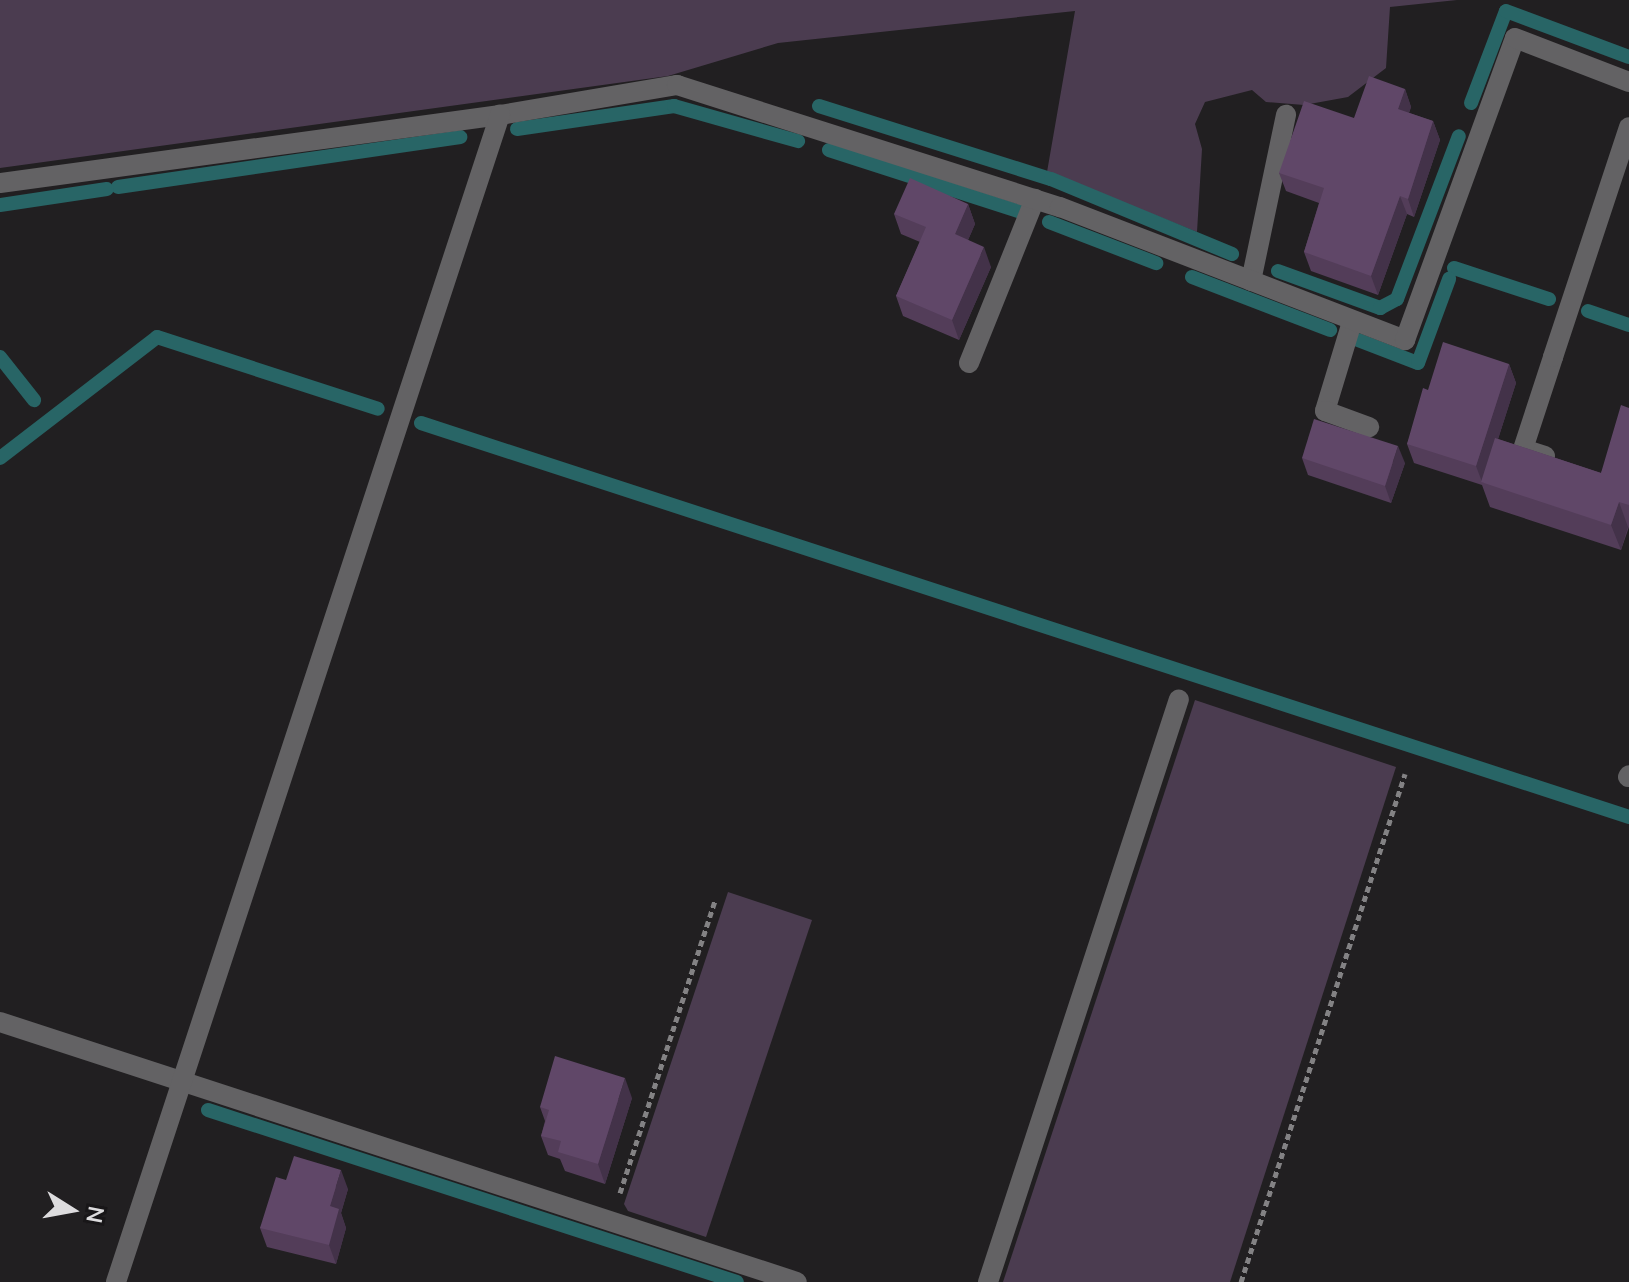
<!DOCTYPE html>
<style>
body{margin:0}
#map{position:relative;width:1629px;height:1282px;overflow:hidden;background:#211f21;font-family:Mulish,sans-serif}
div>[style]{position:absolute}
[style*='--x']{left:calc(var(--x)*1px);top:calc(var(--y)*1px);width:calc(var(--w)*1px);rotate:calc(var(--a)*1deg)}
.green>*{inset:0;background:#4b3c50}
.stream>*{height:14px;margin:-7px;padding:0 7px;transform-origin:7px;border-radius:7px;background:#286566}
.path>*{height:5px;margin-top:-2.5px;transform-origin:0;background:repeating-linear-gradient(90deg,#838284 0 6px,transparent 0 10px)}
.service>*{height:20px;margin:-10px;padding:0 10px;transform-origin:10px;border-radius:10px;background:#636264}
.minor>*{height:20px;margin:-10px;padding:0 10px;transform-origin:10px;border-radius:10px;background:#636264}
.wall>*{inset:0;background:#533d59}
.shaded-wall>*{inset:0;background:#433249}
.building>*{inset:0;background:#604768}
span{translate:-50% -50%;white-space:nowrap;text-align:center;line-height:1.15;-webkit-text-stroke:6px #181618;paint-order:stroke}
.north{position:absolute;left:32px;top:1170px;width:80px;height:80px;-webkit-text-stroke:6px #181618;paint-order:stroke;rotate:101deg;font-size:22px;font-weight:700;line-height:32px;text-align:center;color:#dddcde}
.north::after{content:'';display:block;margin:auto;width:28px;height:36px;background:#dddcde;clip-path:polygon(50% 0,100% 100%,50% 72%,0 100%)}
</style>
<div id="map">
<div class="green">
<i style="clip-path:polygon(0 0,1457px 0,1390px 7px,1386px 68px,1348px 97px,1304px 105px,1266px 102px,1252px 90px,1205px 102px,1195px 124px,1202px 149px,1197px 232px,1047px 172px,1075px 11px,778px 43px,668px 76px,0 168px)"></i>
<i style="clip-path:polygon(1195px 700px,1396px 767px,1230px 1282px,1003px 1282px)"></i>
<i style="clip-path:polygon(728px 892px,812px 920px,706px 1237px,628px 1211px,624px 1204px)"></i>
</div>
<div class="stream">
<i style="--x:1471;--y:103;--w:98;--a:-69.2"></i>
<i style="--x:1506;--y:11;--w:131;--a:20.5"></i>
<i style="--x:819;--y:106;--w:243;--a:17.5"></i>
<i style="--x:1051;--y:179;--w:196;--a:22.5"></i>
<i style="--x:517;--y:129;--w:159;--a:-8.3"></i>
<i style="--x:674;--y:106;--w:129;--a:15.8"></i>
<i style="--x:829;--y:150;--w:199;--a:17.9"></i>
<i style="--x:118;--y:187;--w:346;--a:-8.3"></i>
<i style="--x:0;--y:205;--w:108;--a:-8.5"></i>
<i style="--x:1049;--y:222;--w:115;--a:21"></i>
<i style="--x:1454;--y:268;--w:100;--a:18.1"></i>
<i style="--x:1278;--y:271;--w:109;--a:19.9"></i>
<i style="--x:1380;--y:308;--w:19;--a:-28"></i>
<i style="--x:1397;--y:299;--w:174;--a:-69.2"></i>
<i style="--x:1192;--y:277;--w:148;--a:21"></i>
<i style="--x:1588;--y:311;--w:43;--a:18.9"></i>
<i style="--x:1358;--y:340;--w:64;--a:21"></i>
<i style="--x:1418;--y:363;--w:90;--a:-69.7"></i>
<i style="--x:0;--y:357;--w:55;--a:51.7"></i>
<i style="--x:421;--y:423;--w:1271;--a:18.06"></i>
<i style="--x:0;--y:458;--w:198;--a:-37.6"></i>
<i style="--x:157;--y:337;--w:232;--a:18"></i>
<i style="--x:208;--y:1110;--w:556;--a:18.01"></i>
</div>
<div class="path">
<i style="--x:620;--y:1193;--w:307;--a:-72"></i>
<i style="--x:1241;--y:1282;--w:534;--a:-72.11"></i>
</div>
<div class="service">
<i style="--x:1251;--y:281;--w:170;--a:-78.1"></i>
<i style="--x:1352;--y:322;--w:93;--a:106.9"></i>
<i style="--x:1325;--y:411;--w:47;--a:20"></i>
<i style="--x:969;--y:363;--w:177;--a:-68.1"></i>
<i style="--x:1545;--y:456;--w:23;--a:-162"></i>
<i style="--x:1523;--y:449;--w:97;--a:-71.9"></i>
<i style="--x:1628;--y:777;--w:2;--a:-63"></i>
</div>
<div class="minor">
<i style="--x:0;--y:183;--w:505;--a:-7.74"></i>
<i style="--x:500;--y:115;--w:180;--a:-9.6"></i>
<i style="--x:677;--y:85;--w:402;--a:17.7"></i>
<i style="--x:1060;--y:207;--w:370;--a:21.1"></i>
<i style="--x:1405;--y:340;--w:321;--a:-70"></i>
<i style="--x:1515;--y:38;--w:122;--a:21.1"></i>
<i style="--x:1553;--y:357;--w:242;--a:-71.7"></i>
<i style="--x:0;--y:1022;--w:838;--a:18.07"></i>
<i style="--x:116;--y:1282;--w:1229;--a:-71.79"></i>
<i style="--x:988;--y:1282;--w:613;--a:-71.86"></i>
</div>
<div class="wall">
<i style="clip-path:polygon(1405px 89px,1411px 107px,1409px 113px,1433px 121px,1440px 140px,1414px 217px,1407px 214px,1378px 295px,1311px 271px,1304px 252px,1319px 203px,1286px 191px,1279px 173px,1354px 118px)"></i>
<i style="clip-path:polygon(968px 204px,975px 224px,968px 240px,991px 267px,959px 340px,903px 316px,896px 296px,920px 242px,901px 234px,894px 214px)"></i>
<i style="clip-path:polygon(1509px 364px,1516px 383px,1498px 439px,1601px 473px,1629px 408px,1629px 527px,1621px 550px,1490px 507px,1482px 485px,1414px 463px,1407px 444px,1428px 390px)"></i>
<i style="clip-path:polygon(1302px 458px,1405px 463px,1391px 503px,1308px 475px)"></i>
<i style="clip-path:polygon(632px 1098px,605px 1184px,565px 1171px,560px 1159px,548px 1155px,541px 1136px,545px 1121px,540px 1107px)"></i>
<i style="clip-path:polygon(286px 1180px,348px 1189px,341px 1213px,346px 1228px,336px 1264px,267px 1247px,260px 1228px)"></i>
</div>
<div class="shaded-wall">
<i style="clip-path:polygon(1405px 89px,1411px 107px,1404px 127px,1398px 109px)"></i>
<i style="clip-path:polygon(1433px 121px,1440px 140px,1414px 217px,1408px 199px)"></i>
<i style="clip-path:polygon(1400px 196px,1407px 214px,1378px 295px,1371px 276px)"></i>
<i style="clip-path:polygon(968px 204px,975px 224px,962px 254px,955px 234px)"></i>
<i style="clip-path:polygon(984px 247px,991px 267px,959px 340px,952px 320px)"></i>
<i style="clip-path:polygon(1509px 364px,1516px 383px,1484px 483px,1482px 482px,1476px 466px)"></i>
<i style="clip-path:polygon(1398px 446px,1405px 463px,1391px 503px,1385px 486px)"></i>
<i style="clip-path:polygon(1619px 502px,1628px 527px,1621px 550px,1611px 525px)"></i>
<i style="clip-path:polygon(625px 1078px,632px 1098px,605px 1184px,598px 1164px)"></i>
<i style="clip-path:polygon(341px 1170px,348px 1189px,341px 1213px,346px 1228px,336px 1264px,329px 1245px,330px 1206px)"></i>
</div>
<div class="building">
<i style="clip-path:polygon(1369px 76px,1405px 89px,1398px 109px,1433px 121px,1408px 199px,1400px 196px,1371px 276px,1304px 252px,1324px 188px,1279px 173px,1304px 101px,1354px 118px)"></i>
<i style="clip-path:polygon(910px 178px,968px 204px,955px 234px,984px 247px,952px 320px,896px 296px,926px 227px,894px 214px)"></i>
<i style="clip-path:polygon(1443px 342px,1509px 364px,1476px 466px,1407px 444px,1423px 388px,1428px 390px)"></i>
<i style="clip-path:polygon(1621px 405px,1629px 408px,1629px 505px,1619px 502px,1611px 525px,1481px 482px,1495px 438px,1601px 473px)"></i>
<i style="clip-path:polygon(1314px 419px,1398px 446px,1385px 486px,1302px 458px)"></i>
<i style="clip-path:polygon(555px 1056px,625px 1078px,598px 1164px,558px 1152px,561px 1141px,541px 1136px,549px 1110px,540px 1107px)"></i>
<i style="clip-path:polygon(294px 1156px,341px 1170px,330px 1206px,339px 1209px,329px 1245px,260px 1228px,276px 1177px,286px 1180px)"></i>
</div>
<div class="north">N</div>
</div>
